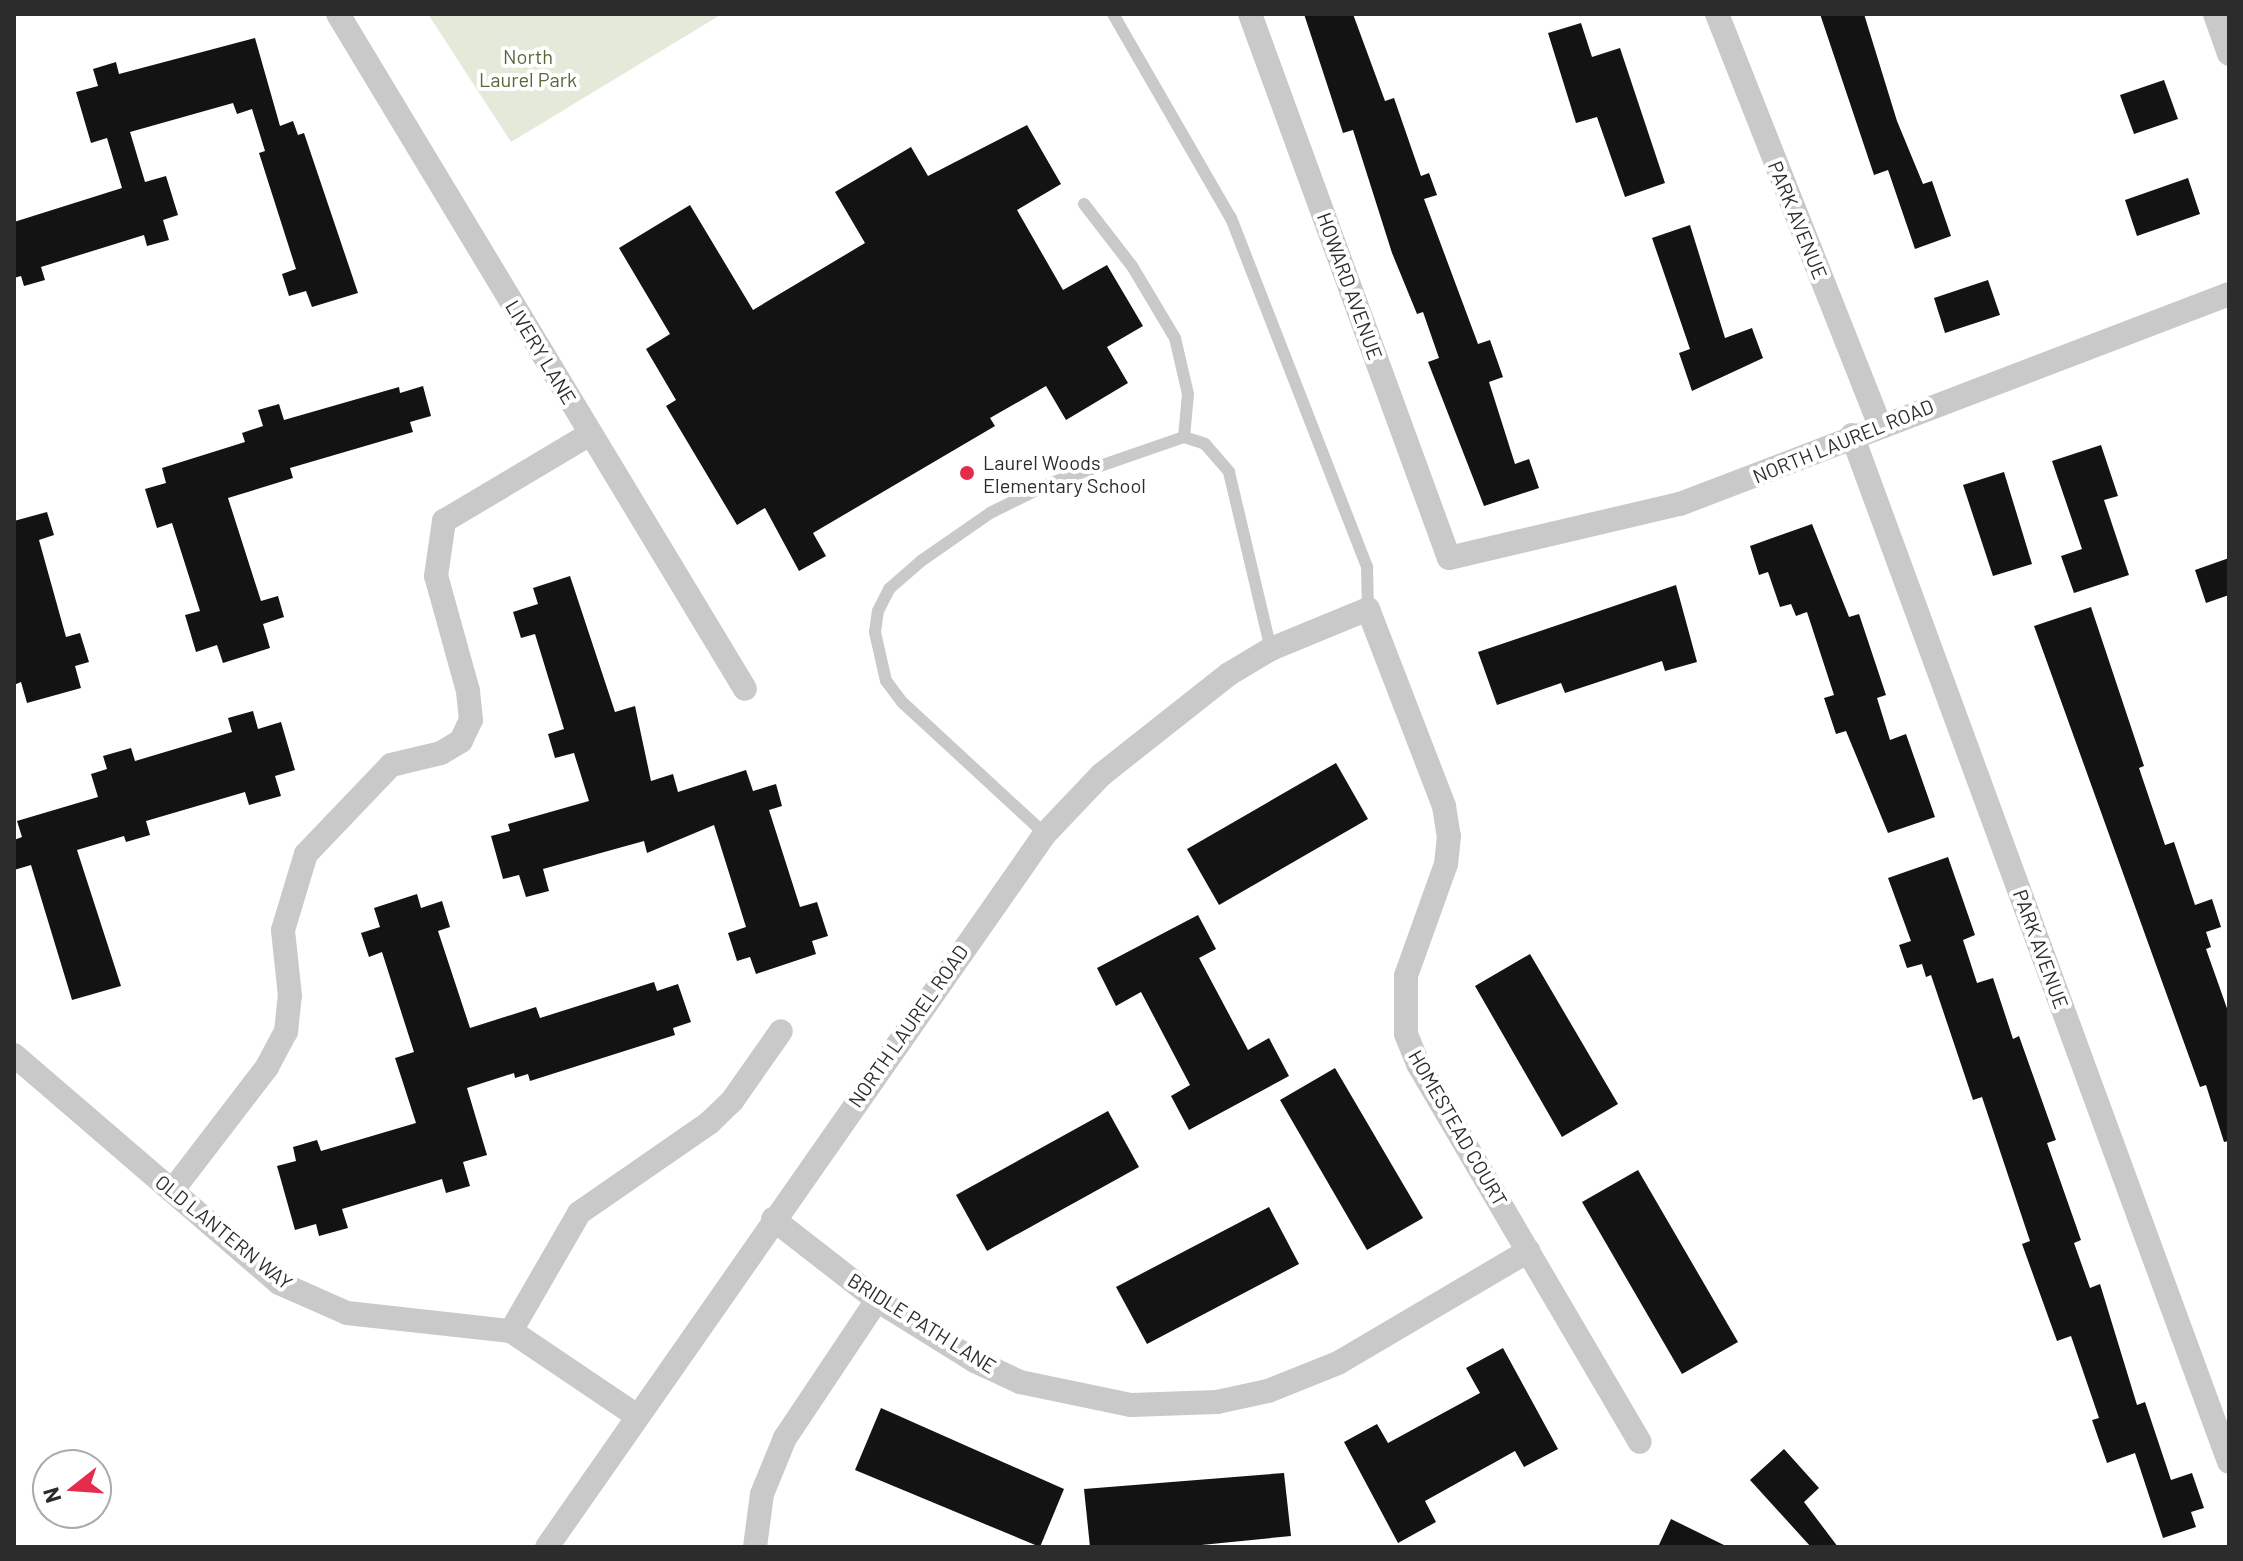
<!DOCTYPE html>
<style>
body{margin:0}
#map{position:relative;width:2243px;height:1561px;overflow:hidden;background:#fff;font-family:Barlow,sans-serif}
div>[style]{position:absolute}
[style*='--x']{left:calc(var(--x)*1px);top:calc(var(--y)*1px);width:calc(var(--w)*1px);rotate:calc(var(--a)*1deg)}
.green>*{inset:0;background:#e4ead9}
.building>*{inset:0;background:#131313}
.lane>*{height:12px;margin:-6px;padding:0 6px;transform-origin:6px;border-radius:6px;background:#c9c9c9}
.street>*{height:24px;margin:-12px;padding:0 12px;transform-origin:12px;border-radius:12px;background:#c9c9c9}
.dots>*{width:22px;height:22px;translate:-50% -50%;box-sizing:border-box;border:4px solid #fff;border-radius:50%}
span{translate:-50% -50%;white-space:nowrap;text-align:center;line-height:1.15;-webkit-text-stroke:8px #fff;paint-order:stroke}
.park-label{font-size:20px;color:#54683a}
.street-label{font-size:20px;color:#2c2c2c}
.poi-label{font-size:20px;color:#2c2c2c}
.left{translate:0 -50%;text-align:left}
.frame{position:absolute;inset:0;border:16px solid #2c2c2c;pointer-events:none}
.north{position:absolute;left:32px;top:1449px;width:80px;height:80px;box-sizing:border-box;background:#fff;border:2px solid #ababab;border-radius:50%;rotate:253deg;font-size:22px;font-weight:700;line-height:32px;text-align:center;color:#2c2c2c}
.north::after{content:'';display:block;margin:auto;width:28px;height:36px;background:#e52c4d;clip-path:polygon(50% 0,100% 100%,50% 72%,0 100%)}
</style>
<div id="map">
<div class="green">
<i style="clip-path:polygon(428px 14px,722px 14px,511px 142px)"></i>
</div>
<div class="building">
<i style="clip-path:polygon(1304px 14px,1353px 14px,1385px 101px,1394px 98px,1421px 176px,1429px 173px,1437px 195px,1424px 199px,1478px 344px,1490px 340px,1503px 377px,1489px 382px,1515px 464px,1529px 459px,1539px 488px,1484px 506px,1428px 362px,1439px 358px,1423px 312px,1417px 314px,1392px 253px,1353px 130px,1343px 133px)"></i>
<i style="clip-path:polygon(1820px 14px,1864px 14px,1897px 121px,1923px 184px,1932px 181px,1951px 236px,1915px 249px,1888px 170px,1874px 175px)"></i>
<i style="clip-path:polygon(1581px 23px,1592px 57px,1620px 48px,1665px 183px,1625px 197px,1597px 117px,1576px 123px,1548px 33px)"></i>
<i style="clip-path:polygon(255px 38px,280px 126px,293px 121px,298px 135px,304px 133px,358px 293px,312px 307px,306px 291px,289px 296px,282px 274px,296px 269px,259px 153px,265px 151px,252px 109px,237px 114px,233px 103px,130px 132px,145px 182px,166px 176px,178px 215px,163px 220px,169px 240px,147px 246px,144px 235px,41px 267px,45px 280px,24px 286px,21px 276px,14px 278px,14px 222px,122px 188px,107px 138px,91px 143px,76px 92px,98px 86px,93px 69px,116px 62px,119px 74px)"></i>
<i style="clip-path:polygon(2164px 80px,2178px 119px,2134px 134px,2120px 95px)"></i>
<i style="clip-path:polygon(1027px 125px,1061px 184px,1017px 210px,1063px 290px,1107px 265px,1143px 326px,1107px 347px,1128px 383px,1066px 420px,1046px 386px,990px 418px,995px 426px,813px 533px,826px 556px,799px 571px,765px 508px,737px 525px,666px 406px,676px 400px,646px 349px,670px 334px,619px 248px,690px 205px,753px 310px,865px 243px,835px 192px,911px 147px,928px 176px)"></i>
<i style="clip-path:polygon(2188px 178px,2200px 214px,2137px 236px,2125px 200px)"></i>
<i style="clip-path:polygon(1690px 225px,1725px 338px,1752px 328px,1763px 358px,1692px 391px,1679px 353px,1690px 349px,1652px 238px)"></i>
<i style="clip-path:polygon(1988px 280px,2000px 315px,1945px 333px,1934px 298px)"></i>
<i style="clip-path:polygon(423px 386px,431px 416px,410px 422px,413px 432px,290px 468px,293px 478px,228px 498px,261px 601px,278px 596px,284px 617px,263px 624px,270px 648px,223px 663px,217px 645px,196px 652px,185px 615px,200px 611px,172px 523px,157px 528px,145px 489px,166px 483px,162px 468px,245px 442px,242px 433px,263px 426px,258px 410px,279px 404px,284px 420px,399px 387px,400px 393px)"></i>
<i style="clip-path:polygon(2101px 445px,2118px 496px,2104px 500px,2129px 575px,2074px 593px,2061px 556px,2082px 549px,2052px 461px)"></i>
<i style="clip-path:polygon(2004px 472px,2032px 564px,1993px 576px,1963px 485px)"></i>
<i style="clip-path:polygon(47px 512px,54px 535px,39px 540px,66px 637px,80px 633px,89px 662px,75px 666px,81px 688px,27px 703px,21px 682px,14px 685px,14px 521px)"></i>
<i style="clip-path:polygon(1812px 524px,1849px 617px,1859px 614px,1886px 695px,1877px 698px,1890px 740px,1906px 734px,1935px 817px,1888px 833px,1846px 731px,1836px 734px,1824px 698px,1834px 695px,1807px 612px,1796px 616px,1791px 604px,1780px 607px,1768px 572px,1759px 575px,1750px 546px)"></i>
<i style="clip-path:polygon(2229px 558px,2229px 595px,2206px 603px,2195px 570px)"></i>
<i style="clip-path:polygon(570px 576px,615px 712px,635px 706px,651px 781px,673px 774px,678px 792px,746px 770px,753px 791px,776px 784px,782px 806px,769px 810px,800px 907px,817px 902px,828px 936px,812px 941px,816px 954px,756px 974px,750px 957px,737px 961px,728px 933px,746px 927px,714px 825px,647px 853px,644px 841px,543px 869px,549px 891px,526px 897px,519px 875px,503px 879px,491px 836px,510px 831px,508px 824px,589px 801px,574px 753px,555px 758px,548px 734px,564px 729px,535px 634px,521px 638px,513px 612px,538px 604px,533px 588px)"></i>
<i style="clip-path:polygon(1676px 585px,1697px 662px,1665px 671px,1662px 661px,1565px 693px,1561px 683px,1497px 705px,1478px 652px)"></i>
<i style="clip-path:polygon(2091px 607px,2144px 766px,2139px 768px,2165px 845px,2174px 842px,2195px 905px,2212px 899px,2221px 927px,2206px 932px,2211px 947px,2206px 949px,2229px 1014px,2229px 1141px,2224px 1142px,2206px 1085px,2200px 1087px,2034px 626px)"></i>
<i style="clip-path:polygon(253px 711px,258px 729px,281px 722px,295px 770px,275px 776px,281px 796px,249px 805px,245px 792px,146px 821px,150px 835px,126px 842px,124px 836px,77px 850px,121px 986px,72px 1000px,31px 865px,14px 870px,14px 840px,22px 837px,17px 821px,98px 797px,91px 774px,107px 769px,103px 756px,131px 748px,135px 761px,232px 732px,228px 718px)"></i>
<i style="clip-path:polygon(1336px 763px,1368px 819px,1219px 905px,1187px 849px)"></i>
<i style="clip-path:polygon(1948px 857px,1975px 935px,1963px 940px,1977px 983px,1993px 978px,2013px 1039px,2019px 1036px,2056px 1140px,2047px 1143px,2081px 1240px,2074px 1243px,2090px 1288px,2100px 1284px,2137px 1405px,2145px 1402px,2171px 1480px,2192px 1473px,2204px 1508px,2191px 1512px,2196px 1527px,2163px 1538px,2135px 1453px,2107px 1463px,2092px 1420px,2099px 1418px,2071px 1336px,2057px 1341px,2022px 1244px,2030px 1241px,1982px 1097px,1973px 1100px,1931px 975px,1926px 977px,1922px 964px,1907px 968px,1899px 945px,1911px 941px,1888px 878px)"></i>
<i style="clip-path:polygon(417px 894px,421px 908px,442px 901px,450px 927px,438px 931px,470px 1028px,536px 1007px,540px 1018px,654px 982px,657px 991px,678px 984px,691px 1022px,673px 1028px,675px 1035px,530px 1081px,528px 1074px,515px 1078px,514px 1073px,467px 1088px,487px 1155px,463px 1162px,470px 1186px,446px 1193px,442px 1179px,342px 1209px,348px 1228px,319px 1236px,316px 1224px,295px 1230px,277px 1166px,296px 1161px,293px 1147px,317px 1140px,321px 1151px,416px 1123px,395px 1058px,414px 1052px,382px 952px,369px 957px,361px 933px,380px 927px,374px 908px)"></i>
<i style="clip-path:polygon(1198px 915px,1216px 949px,1199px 958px,1248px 1050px,1269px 1038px,1289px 1076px,1189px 1130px,1171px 1096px,1190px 1085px,1141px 992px,1116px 1006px,1097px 968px)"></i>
<i style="clip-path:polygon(1530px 954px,1618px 1104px,1562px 1137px,1475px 986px)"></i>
<i style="clip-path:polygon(1335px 1068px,1423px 1218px,1367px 1250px,1280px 1100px)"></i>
<i style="clip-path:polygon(1108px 1111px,1139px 1167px,987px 1251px,956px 1195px)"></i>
<i style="clip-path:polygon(1638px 1170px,1738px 1342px,1682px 1374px,1582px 1202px)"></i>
<i style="clip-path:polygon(1269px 1207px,1299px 1264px,1147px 1344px,1116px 1287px)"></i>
<i style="clip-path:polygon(1503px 1348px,1558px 1449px,1524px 1467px,1515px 1451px,1425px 1501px,1436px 1522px,1398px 1543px,1344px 1442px,1377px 1424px,1388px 1443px,1480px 1393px,1466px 1368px)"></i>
<i style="clip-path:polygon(881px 1408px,1064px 1489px,1040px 1547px,855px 1470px)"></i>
<i style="clip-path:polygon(1784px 1449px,1819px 1488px,1804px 1502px,1838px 1547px,1811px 1547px,1750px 1480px)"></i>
<i style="clip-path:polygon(1284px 1473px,1291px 1536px,1181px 1547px,1090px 1547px,1084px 1489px)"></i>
<i style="clip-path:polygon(1671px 1519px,1728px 1547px,1658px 1547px)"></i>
</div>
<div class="lane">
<i style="--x:1113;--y:14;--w:236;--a:60"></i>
<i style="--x:1231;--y:218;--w:375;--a:68.7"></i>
<i style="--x:1367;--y:567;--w:42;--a:88.6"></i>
<i style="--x:1084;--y:204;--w:78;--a:52.3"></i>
<i style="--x:1132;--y:266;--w:84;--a:59.2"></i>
<i style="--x:1175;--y:338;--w:57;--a:76.9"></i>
<i style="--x:1188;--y:394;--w:43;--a:95.3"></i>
<i style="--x:1045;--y:834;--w:195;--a:-137.3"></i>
<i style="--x:902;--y:702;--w:26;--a:-127"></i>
<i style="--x:886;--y:681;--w:50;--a:-102.7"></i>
<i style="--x:875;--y:632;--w:21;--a:-82"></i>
<i style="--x:878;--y:611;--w:25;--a:-63"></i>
<i style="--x:889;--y:589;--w:43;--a:-41.2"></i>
<i style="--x:921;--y:561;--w:84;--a:-34.8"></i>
<i style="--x:990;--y:513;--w:68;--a:-26.2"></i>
<i style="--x:1051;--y:483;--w:141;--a:-19.1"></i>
<i style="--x:1184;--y:437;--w:22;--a:18"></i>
<i style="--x:1205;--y:444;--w:37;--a:49"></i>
<i style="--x:1229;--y:472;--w:182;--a:76.7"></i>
</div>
<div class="street">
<i style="--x:338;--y:14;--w:788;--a:58.91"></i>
<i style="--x:1250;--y:14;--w:579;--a:69.91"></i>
<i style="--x:1449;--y:558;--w:237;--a:-13.2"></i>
<i style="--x:1680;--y:504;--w:588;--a:-20.93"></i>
<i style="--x:1717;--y:14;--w:442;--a:68.4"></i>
<i style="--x:2215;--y:14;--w:42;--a:70.7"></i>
<i style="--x:1852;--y:435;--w:1094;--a:69.84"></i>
<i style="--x:14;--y:1055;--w:350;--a:40.7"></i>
<i style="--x:279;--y:1283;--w:74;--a:23.8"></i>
<i style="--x:347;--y:1313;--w:165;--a:6.3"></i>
<i style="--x:511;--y:1331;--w:152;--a:34"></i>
<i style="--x:172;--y:1191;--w:156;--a:-52.5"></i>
<i style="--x:267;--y:1067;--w:40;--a:-62"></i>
<i style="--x:286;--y:1032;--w:36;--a:-84"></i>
<i style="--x:290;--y:996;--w:66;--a:-96.1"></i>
<i style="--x:283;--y:930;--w:79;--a:-73.2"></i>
<i style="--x:306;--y:854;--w:123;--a:-46.3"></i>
<i style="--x:391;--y:765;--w:51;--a:-13.5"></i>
<i style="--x:441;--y:753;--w:23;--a:-31"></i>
<i style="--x:461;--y:741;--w:23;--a:-65"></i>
<i style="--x:471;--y:720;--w:29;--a:-96"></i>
<i style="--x:468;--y:691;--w:119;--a:-105.5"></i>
<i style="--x:436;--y:576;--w:56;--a:-81.7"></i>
<i style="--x:444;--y:521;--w:170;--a:-30.8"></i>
<i style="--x:773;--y:1219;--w:132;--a:37.9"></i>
<i style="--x:877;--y:1300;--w:115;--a:31.9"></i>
<i style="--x:975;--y:1361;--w:50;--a:25"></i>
<i style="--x:1020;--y:1382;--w:113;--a:11.7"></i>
<i style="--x:1131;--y:1405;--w:86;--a:-2"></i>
<i style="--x:1217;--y:1402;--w:52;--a:-12.2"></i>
<i style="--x:1268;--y:1391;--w:75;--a:-21.8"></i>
<i style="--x:1338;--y:1363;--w:221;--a:-30.5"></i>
<i style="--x:511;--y:1331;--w:136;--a:-60"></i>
<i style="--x:579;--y:1213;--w:158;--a:-34.7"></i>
<i style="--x:709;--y:1123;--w:32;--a:-44"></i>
<i style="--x:732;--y:1101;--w:85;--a:-55"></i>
<i style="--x:547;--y:1547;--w:870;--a:-55.07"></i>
<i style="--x:1045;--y:834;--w:81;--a:-46.5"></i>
<i style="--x:1101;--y:775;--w:163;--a:-38.3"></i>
<i style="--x:1229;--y:674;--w:49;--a:-30.8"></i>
<i style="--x:1271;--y:649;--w:105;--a:-22.4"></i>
<i style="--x:1368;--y:609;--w:211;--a:68.9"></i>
<i style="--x:1444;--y:806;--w:30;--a:81"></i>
<i style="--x:1449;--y:836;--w:28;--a:96"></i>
<i style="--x:1446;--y:864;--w:119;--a:109.7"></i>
<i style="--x:1406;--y:976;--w:58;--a:90"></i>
<i style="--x:1406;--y:1034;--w:32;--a:68"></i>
<i style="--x:1418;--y:1064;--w:438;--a:59.6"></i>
<i style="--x:755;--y:1547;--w:53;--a:-82.5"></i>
<i style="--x:762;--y:1494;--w:61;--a:-67.7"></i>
<i style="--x:785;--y:1438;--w:166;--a:-56.3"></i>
</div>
<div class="dots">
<i style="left:967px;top:473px;background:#e52c4d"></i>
</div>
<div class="park-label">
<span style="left:528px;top:68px">North<br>Laurel Park</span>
</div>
<div class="street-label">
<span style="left:1798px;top:220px;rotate:68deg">PARK AVENUE</span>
<span style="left:1350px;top:286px;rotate:70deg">HOWARD AVENUE</span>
<span style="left:541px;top:352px;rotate:59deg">LIVERY LANE</span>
<span style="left:1843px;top:441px;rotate:-22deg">NORTH LAUREL ROAD</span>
<span style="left:2041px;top:949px;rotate:70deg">PARK AVENUE</span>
<span style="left:908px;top:1026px;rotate:-55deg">NORTH LAUREL ROAD</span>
<span style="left:1458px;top:1128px;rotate:60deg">HOMESTEAD COURT</span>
<span style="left:224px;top:1232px;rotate:39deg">OLD LANTERN WAY</span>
<span style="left:922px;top:1323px;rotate:32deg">BRIDLE PATH LANE</span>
</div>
<div class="poi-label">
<span class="left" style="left:983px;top:474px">Laurel Woods<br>Elementary School</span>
</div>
<div class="frame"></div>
<div class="north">N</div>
</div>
